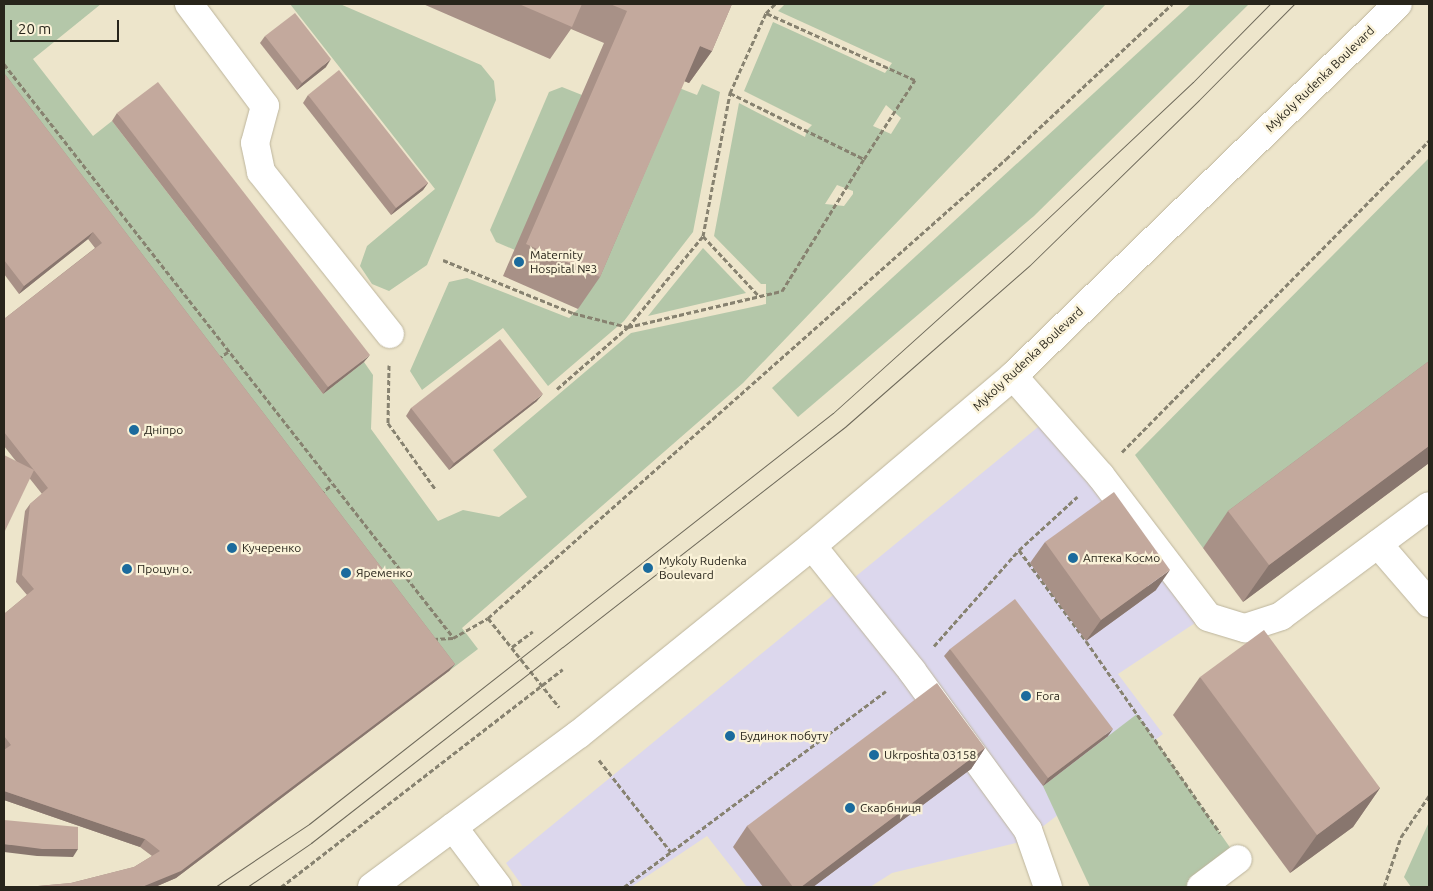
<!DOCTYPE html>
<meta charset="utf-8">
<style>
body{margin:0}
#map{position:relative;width:1433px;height:891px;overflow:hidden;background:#ede5cb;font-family:Ubuntu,sans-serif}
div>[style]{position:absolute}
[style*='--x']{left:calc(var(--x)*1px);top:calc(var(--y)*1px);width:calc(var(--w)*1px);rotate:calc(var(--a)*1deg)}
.commercial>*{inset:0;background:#dcd7ed}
.green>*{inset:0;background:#b4c7a9}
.path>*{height:3px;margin-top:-1.5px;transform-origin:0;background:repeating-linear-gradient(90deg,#878270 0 5px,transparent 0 7.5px)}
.roads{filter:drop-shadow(0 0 1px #bdb59d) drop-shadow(0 0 1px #bdb59d)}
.minor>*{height:28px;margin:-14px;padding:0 14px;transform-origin:14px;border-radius:14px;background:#fff}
.tram>*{height:1px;margin:-0.5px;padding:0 0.5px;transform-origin:0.5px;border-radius:0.5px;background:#6e695a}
.wall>*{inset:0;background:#a89187}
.shaded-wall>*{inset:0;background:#88766e}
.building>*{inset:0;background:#c3a99d}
.dots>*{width:14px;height:14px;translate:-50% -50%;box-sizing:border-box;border:2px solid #faf2d8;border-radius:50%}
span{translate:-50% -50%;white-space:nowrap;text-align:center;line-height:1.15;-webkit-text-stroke:4.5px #faf2d8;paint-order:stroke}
.street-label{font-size:12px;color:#28251b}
.poi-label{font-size:12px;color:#28251b}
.left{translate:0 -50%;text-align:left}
.frame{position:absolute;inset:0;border:5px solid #28251b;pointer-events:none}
.scale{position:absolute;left:10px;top:20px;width:109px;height:22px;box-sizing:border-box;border:2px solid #28251b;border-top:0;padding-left:6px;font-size:15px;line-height:18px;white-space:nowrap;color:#28251b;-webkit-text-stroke:4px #faf2d8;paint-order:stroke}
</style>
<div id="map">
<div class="commercial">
<i style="clip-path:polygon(1043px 423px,1195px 623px,1118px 674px,1163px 734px,1024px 841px,892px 873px,870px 887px,747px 887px,707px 836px,631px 887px,523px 887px,506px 863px)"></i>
</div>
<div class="green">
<i style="clip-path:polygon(evenodd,4px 4px,101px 4px,33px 59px,93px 136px,112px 121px,323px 394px,364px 362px,373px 375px,371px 429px,438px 521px,463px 510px,499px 517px,527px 497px,493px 450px,631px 333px,766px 304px,766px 284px,761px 284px,714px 236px,739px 103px,805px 137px,807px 130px,812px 125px,744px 91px,773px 22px,885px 73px,892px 63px,778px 11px,785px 4px,1106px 4px,743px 383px,462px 628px,478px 649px,449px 671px,4px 87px,4px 4px,886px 105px,901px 118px,891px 134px,873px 126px,886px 105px,4px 4px,837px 185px,853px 191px,853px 194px,844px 206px,825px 204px,837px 185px)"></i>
<i style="clip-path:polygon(290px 4px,340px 4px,481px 65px,494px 81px,496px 100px,427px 265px,389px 291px,372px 284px,360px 266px,367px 246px,435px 189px)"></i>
<i style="clip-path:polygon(1191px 4px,1249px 4px,1034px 216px,798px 417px,772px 388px)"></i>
<i style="clip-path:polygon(702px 84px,720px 92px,693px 232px,624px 321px,548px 386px,503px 328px,422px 390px,410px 371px,449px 282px,467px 278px,569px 318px,578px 309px,674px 86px,697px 95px)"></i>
<i style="clip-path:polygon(562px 87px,582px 95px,515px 250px,496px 242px,490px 230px,549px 92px)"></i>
<i style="clip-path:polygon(1429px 158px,1429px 379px,1203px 548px,1135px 455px)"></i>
<i style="clip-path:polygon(703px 248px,746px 293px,648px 316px)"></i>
<i style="clip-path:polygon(1137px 714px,1238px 859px,1201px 887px,1090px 887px,1043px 786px)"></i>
<i style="clip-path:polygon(1429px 822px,1429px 887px,1411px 887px,1404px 877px)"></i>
</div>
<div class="path">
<i style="--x:4;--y:64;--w:728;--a:51.92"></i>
<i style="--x:730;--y:93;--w:149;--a:26.2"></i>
<i style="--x:864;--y:159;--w:94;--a:-57.2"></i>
<i style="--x:915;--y:80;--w:163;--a:-155.8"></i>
<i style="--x:703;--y:236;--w:82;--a:47"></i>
<i style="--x:443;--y:260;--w:140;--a:22.2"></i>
<i style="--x:573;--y:313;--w:57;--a:14.3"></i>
<i style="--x:628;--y:327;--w:158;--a:-13.2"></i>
<i style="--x:782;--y:291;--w:155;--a:-58.2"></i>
<i style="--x:218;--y:359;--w:14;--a:-36"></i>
<i style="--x:389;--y:365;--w:58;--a:91"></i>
<i style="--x:388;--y:423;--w:82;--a:54.4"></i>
<i style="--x:557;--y:389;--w:94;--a:-41.1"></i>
<i style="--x:628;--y:327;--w:118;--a:-50.5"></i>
<i style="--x:703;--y:236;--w:146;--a:-79.3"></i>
<i style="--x:730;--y:93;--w:88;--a:-65.8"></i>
<i style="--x:766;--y:13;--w:13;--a:-45"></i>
<i style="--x:1122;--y:452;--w:437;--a:-45.4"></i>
<i style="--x:320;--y:494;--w:16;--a:-38"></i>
<i style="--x:1019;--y:550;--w:113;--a:53.6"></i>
<i style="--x:1086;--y:641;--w:234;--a:55.1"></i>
<i style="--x:488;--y:618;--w:114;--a:51.4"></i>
<i style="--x:433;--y:639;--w:20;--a:-3"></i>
<i style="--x:453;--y:638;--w:40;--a:-29.7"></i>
<i style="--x:488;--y:618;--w:692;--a:-41.54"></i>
<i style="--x:1006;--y:159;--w:227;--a:-43"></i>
<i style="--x:934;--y:646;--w:128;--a:-48.5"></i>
<i style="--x:1019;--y:550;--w:79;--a:-42.4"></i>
<i style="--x:512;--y:647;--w:26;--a:-37"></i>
<i style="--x:599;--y:760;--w:117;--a:52"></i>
<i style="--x:281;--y:887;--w:356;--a:-37.7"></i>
<i style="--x:624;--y:887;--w:327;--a:-36.8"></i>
<i style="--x:1384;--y:887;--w:53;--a:-71.2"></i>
<i style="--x:1401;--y:837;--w:50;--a:-55.7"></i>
</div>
<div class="roads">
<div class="minor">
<i style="--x:189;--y:4;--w:127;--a:53.3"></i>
<i style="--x:265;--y:106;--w:38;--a:105"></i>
<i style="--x:255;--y:143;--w:30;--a:78"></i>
<i style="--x:261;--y:172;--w:207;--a:51.5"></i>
<i style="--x:1013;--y:376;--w:132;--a:48.7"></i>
<i style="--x:1100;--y:475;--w:178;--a:52.7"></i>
<i style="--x:1208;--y:617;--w:39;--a:17"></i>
<i style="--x:1245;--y:628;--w:38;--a:-18"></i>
<i style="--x:1281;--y:616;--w:184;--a:-36.6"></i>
<i style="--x:1378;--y:544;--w:78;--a:49.2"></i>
<i style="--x:812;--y:546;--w:160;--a:51.3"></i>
<i style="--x:912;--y:671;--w:197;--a:53.9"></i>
<i style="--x:1028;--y:830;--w:60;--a:70.7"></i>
<i style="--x:453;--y:827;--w:75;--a:53.1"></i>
<i style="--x:372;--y:887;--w:257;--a:-36.5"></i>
<i style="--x:579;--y:734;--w:299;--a:-38.9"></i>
<i style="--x:812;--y:546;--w:263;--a:-40.2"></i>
<i style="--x:1013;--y:376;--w:535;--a:-44.02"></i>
<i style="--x:1201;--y:887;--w:46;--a:-37.1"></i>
</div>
</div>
<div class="tram">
<i style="--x:215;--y:887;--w:113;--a:-33.8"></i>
<i style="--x:309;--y:824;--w:666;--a:-38.11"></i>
<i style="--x:833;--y:413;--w:242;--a:-42"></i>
<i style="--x:1013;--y:251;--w:247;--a:-43.2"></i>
<i style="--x:1193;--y:82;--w:110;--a:-45.4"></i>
<i style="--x:247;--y:887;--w:78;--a:-34.5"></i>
<i style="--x:311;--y:843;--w:678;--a:-37.93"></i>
<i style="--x:846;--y:426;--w:244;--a:-41.2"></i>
<i style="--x:1030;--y:265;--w:236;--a:-44.3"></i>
<i style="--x:1199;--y:100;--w:135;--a:-45.3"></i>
</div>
<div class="wall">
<i style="clip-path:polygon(423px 4px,732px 4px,712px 51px,689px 83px,684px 81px,600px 277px,578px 309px,503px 276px,604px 43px,571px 29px,550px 59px)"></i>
<i style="clip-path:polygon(265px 36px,326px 67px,297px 90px,260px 43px)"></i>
<i style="clip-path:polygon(4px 73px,455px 664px,449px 671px,176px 878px,155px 887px,27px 887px,71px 883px,134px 867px,152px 856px,140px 847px,4px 800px,4px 614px,27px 595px,16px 582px,25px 511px,30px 504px,42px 494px,4px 446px,4px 319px,95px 248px,88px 239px,19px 294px,4px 274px)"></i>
<i style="clip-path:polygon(308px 95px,428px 183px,423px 190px,391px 215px,303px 103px)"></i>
<i style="clip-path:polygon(117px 113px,364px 362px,323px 394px,112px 121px)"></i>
<i style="clip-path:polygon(1429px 361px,1429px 463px,1243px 602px,1203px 548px,1228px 511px)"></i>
<i style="clip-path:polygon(537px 401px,449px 470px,406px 416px,411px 408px)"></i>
<i style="clip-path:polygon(1045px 542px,1156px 590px,1086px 641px,1030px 563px)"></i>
<i style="clip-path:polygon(950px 649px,1108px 736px,1043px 786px,944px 656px)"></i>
<i style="clip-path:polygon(1200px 677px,1380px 788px,1353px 827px,1290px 873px,1173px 715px)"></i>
<i style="clip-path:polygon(985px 748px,971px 769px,813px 887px,763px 887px,733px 847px,747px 826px)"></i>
</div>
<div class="shaded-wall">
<i style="clip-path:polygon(700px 46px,712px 51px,689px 83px,677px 78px)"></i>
<i style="clip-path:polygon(331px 59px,326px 67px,297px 90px,302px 83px)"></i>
<i style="clip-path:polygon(428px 183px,423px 190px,391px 215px,396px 208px)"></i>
<i style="clip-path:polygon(93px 232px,88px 239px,19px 294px,24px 286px)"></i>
<i style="clip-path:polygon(370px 355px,364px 362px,323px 394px,328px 387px)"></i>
<i style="clip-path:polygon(543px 394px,537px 401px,449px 470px,454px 463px)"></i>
<i style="clip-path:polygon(1429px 446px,1429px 463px,1243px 602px,1269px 565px)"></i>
<i style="clip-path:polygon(1170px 570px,1156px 590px,1086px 641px,1101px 620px)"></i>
<i style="clip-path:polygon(455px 664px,449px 671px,176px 878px,155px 887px,142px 887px)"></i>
<i style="clip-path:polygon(1113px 729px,1108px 736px,1043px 786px,1048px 778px)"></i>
<i style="clip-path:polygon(985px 748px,971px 769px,813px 887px,801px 887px)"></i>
<i style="clip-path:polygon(1380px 788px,1353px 827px,1290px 873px,1317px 835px)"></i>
<i style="clip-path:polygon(4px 791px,145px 839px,140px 847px,4px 800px)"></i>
<i style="clip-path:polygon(4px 844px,78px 849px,73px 857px,37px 856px,4px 852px)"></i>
</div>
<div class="building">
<i style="clip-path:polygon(519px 4px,582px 4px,572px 27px)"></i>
<i style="clip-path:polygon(610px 4px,732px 4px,712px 51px,700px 46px,600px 277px,526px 244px,627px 11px)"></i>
<i style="clip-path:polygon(295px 13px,331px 59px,302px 83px,265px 36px)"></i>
<i style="clip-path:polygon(339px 70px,428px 183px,396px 208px,308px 95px)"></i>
<i style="clip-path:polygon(4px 73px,455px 664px,181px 871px,142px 887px,27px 887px,71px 883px,134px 867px,160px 851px,145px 839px,4px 791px,4px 750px,11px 745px,4px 736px,4px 614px,34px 589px,22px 575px,30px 504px,48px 488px,4px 432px,4px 319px,102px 243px,93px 232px,24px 286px,4px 260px)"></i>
<i style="clip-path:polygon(158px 82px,370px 355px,328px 387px,117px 113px)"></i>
<i style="clip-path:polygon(500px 339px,543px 394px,454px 463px,411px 408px)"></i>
<i style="clip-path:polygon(1429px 361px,1429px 446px,1269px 565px,1228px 511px)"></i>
<i style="clip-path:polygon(4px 455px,34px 470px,4px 533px)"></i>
<i style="clip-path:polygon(1114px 492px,1170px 570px,1101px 620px,1045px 542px)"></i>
<i style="clip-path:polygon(1015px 599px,1113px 729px,1048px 778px,950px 649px)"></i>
<i style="clip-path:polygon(1264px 630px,1380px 788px,1317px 835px,1200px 677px)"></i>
<i style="clip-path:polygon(937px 683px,985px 748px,801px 887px,793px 887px,747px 826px)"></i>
<i style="clip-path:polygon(4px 820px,78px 827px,78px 849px,42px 849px,4px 844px)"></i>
</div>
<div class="dots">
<i style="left:519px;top:262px;background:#1b6b9d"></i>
<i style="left:134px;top:430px;background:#1b6b9d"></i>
<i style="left:232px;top:548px;background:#1b6b9d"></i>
<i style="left:1073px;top:558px;background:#1b6b9d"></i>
<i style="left:648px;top:568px;background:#1b6b9d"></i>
<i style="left:127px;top:569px;background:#1b6b9d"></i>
<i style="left:346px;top:573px;background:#1b6b9d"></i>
<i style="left:1026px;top:696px;background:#1b6b9d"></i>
<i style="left:730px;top:736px;background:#1b6b9d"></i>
<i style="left:874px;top:755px;background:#1b6b9d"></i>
<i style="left:850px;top:808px;background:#1b6b9d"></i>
</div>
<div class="street-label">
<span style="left:1320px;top:79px;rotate:-44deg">Mykoly Rudenka Boulevard</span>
<span style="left:1028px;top:359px;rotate:-43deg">Mykoly Rudenka Boulevard</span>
</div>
<div class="poi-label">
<span class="left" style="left:530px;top:262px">Maternity<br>Hospital №3</span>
<span class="left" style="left:144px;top:430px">Дніпро</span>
<span class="left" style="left:242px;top:548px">Кучеренко</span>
<span class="left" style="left:1083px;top:558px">Аптека Космо</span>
<span class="left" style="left:659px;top:568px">Mykoly Rudenka<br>Boulevard</span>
<span class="left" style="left:137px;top:569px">Процун о.</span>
<span class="left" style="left:356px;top:573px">Яременко</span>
<span class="left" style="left:1036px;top:696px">Fora</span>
<span class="left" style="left:740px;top:736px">Будинок побуту</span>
<span class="left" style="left:884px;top:755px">Ukrposhta 03158</span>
<span class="left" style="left:860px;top:808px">Скарбниця</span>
</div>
<div class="frame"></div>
<div class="scale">20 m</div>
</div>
